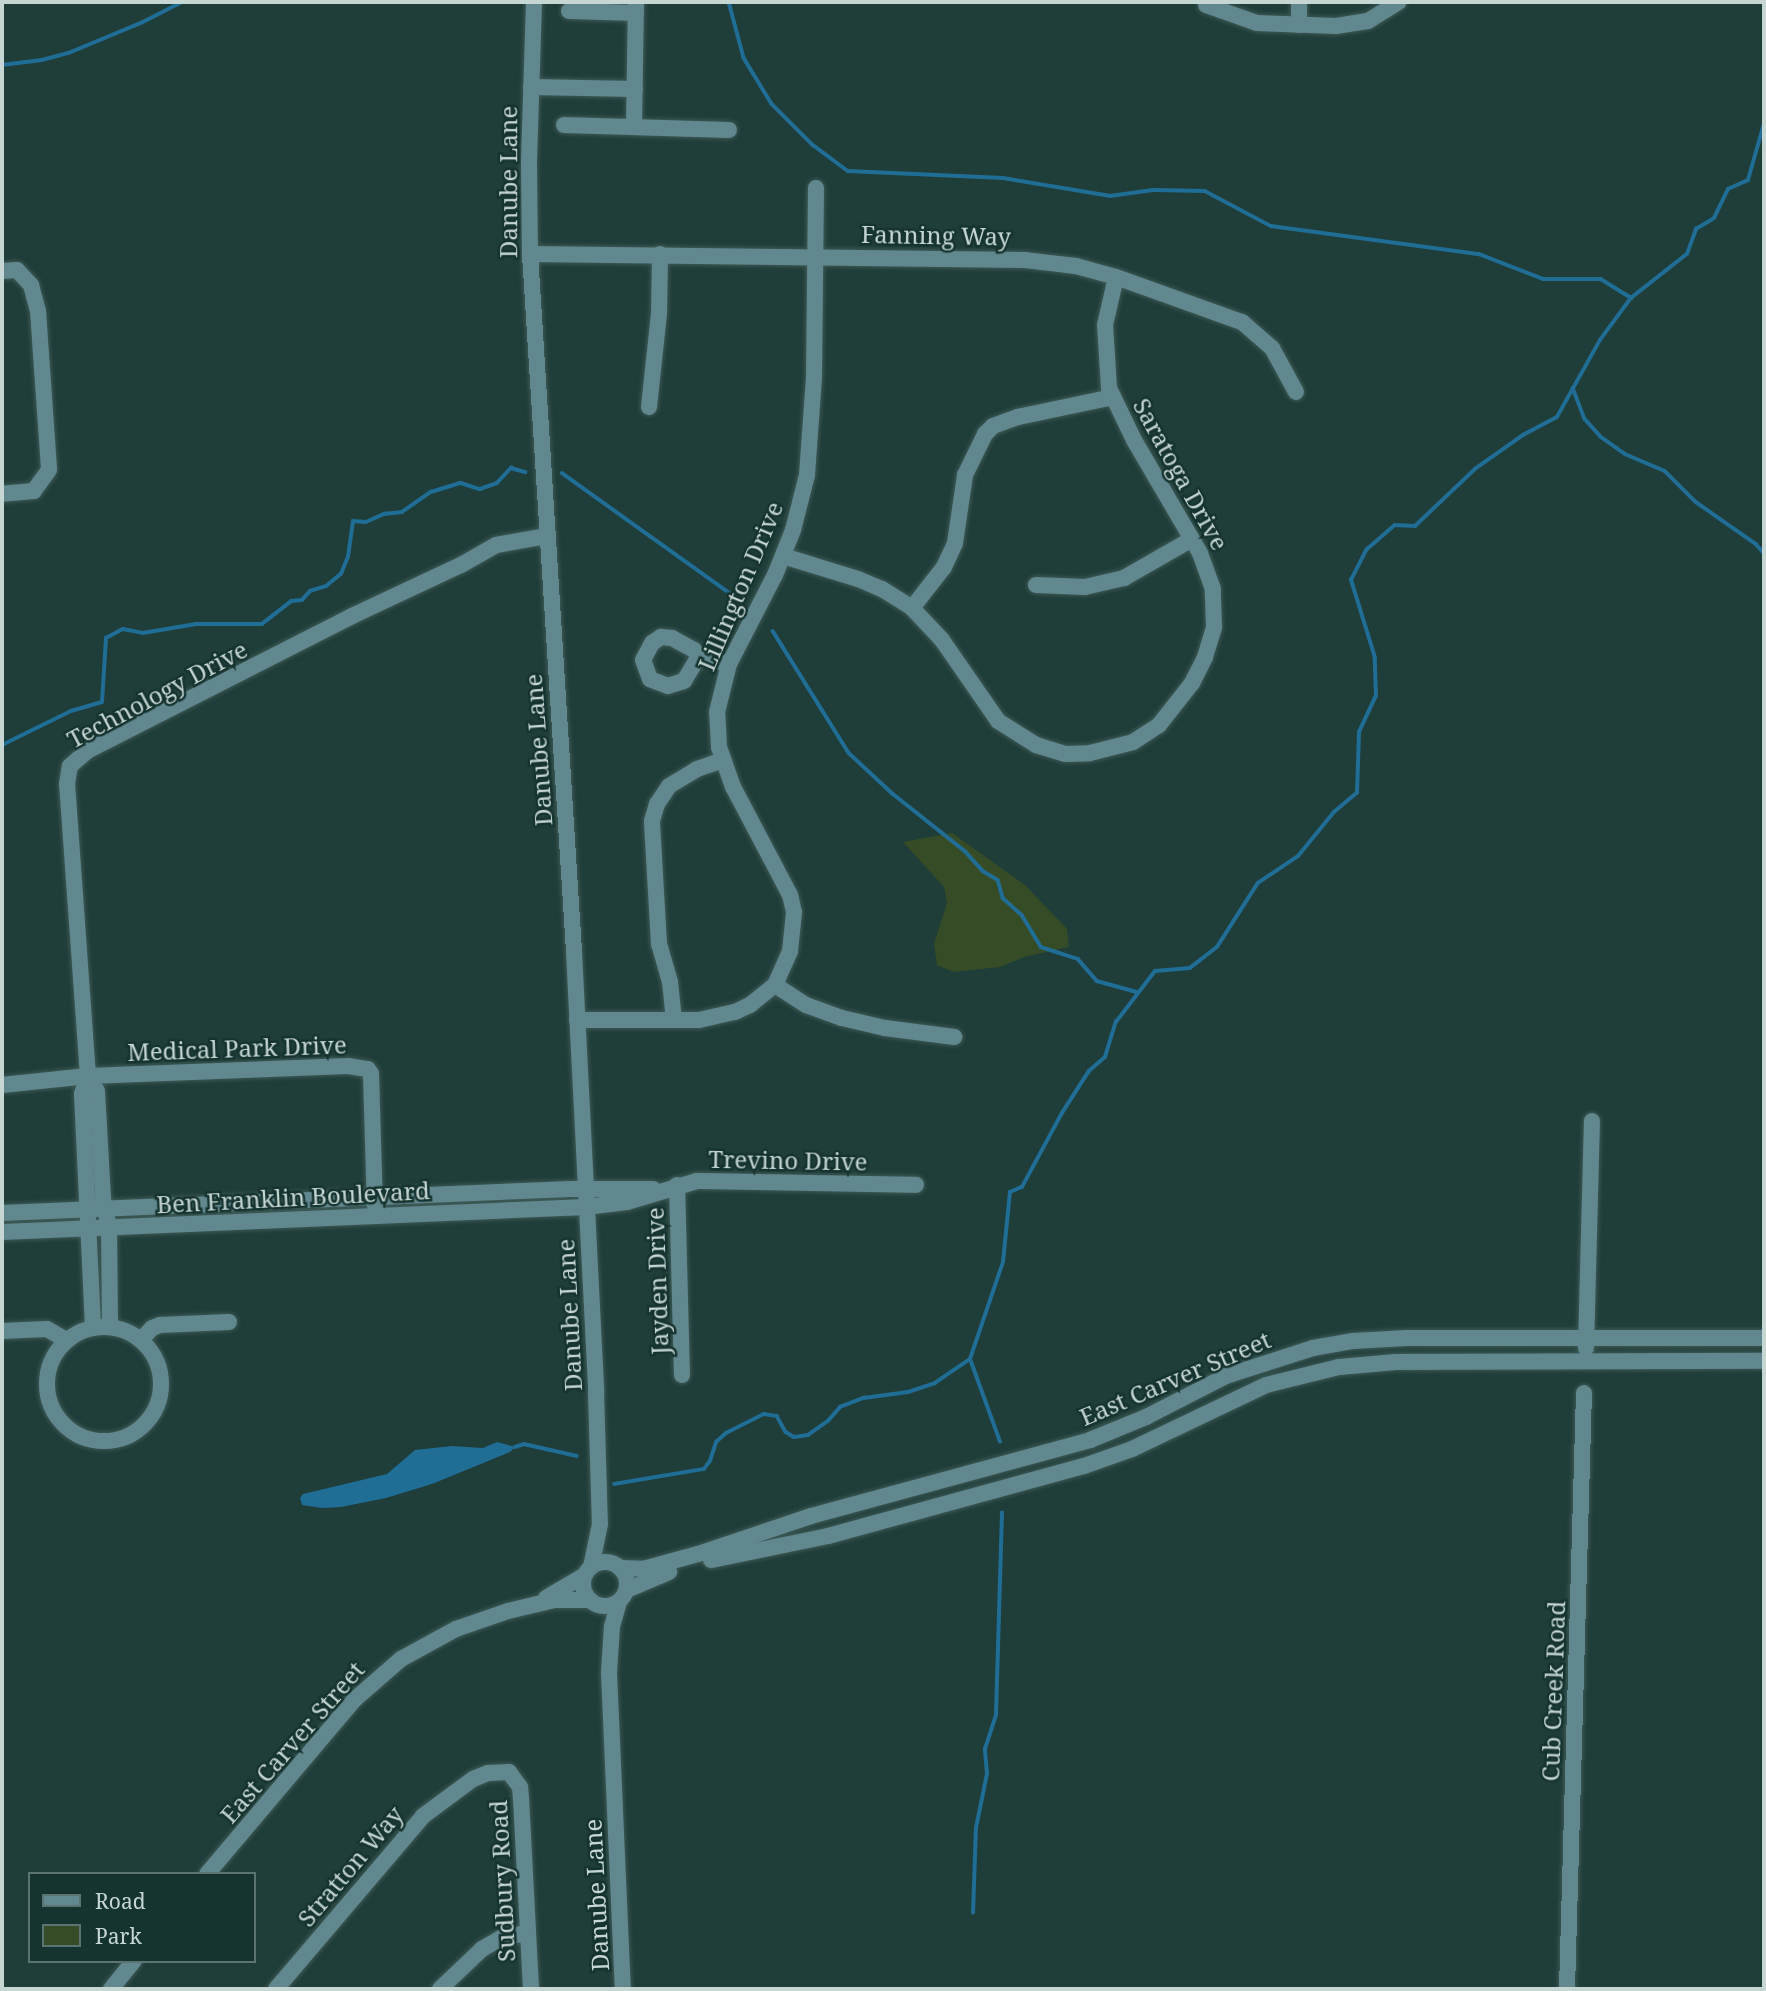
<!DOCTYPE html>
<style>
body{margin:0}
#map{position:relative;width:1766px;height:1991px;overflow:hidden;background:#1f3d39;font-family:"Noto Serif",serif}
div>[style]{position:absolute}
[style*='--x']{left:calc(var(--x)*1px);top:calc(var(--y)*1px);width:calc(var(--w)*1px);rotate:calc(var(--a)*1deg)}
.green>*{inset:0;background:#364c26}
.water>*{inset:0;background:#206d96}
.stream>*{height:3.5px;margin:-1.75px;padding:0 1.75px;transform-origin:1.75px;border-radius:1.75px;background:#206d96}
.roads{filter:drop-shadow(0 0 2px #3d5955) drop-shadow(0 0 2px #3d5955)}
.minor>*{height:16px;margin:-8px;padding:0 8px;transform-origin:8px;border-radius:8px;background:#62888f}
.minor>.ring{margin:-8px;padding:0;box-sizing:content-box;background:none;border:16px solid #62888f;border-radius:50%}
span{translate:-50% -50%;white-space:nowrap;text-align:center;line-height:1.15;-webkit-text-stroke:5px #15332f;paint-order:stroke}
.street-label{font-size:24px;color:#c5d6d3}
.frame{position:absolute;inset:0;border:4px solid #c5d6d3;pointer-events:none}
.legend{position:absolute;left:28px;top:1872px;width:228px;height:91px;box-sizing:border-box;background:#15332f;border:2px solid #5b7471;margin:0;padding:9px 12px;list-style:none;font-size:21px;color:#c5d6d3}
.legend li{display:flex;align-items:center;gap:14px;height:35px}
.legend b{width:35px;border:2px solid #5b7471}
</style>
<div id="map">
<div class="green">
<i style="clip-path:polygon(952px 833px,1025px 885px,1067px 929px,1069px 947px,1024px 957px,1000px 967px,953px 972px,937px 965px,934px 944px,947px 903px,944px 887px,903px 842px)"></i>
</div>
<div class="water">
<i style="clip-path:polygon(497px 1442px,515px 1447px,510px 1452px,432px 1484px,386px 1498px,341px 1507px,322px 1508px,302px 1505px,300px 1498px,303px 1494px,387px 1474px,415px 1450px,452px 1446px,483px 1448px)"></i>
</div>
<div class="stream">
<i style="--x:729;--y:2;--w:58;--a:75"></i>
<i style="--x:744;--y:58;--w:54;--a:58.7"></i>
<i style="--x:772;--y:104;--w:58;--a:45"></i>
<i style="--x:813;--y:145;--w:44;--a:36.6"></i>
<i style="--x:848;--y:171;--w:155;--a:2.6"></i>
<i style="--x:1003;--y:178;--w:109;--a:9.5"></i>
<i style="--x:1110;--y:196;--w:43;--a:-7.9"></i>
<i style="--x:1153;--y:190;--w:52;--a:1.1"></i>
<i style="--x:1205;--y:191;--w:75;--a:27.9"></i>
<i style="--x:1271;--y:226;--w:210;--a:7.7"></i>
<i style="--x:1479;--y:254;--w:69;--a:21.3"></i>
<i style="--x:1543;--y:279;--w:58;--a:0"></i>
<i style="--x:1601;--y:279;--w:36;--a:32"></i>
<i style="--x:2;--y:65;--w:40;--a:-7.1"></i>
<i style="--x:42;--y:60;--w:30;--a:-15"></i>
<i style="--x:71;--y:52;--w:78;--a:-22.6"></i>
<i style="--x:143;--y:22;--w:44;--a:-27.1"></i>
<i style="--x:1573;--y:388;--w:33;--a:69"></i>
<i style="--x:1585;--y:419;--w:24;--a:48"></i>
<i style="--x:1601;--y:437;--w:29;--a:35"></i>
<i style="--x:1625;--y:454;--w:43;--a:23"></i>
<i style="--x:1665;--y:471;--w:44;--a:45"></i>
<i style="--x:1696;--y:502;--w:73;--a:35"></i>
<i style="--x:1756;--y:544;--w:12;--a:48"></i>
<i style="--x:562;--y:473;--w:221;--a:35.6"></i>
<i style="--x:773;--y:631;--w:144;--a:58.1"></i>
<i style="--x:849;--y:753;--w:59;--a:42.9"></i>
<i style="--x:892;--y:793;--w:93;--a:38.5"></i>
<i style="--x:965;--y:851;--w:27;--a:48"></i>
<i style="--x:983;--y:871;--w:17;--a:31"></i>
<i style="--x:998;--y:880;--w:19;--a:74"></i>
<i style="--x:1003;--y:898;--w:25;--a:42"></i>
<i style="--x:1022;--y:915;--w:37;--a:59"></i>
<i style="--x:1041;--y:947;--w:39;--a:18"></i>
<i style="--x:1078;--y:959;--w:29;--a:49"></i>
<i style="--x:1097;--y:981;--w:41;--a:15.4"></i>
<i style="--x:2;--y:745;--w:77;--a:-26.2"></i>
<i style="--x:71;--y:711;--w:32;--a:-16"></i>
<i style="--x:102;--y:702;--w:64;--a:-86.4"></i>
<i style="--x:106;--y:638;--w:19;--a:-28"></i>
<i style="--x:123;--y:629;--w:20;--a:11"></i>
<i style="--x:143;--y:633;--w:55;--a:-9.5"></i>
<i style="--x:197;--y:624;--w:65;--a:0"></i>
<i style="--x:262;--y:624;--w:37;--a:-38"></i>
<i style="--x:291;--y:601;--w:11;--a:-5"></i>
<i style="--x:302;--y:600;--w:12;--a:-48"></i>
<i style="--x:310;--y:591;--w:17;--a:-17"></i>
<i style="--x:326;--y:586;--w:19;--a:-39"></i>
<i style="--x:341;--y:574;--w:18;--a:-68"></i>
<i style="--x:348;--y:557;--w:36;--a:-82"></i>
<i style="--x:353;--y:521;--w:13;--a:4"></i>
<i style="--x:366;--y:522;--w:20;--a:-24"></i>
<i style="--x:384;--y:514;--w:18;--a:-6"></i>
<i style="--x:402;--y:512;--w:35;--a:-35"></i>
<i style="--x:431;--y:492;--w:31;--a:-17"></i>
<i style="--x:461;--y:483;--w:20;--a:18"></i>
<i style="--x:480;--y:489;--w:18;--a:-19"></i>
<i style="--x:497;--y:483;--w:21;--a:-47"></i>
<i style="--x:511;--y:468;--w:15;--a:16"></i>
<i style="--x:1000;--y:1442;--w:88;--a:-109.9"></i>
<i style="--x:970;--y:1359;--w:102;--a:-71.2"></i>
<i style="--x:1003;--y:1262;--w:70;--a:-84.3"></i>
<i style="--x:1010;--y:1192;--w:13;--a:-23"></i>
<i style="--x:1022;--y:1187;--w:84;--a:-61.6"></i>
<i style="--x:1062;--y:1113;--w:50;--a:-57.3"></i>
<i style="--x:1089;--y:1071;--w:21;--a:-41"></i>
<i style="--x:1105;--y:1057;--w:37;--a:-73"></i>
<i style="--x:1116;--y:1022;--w:64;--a:-52.6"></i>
<i style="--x:1155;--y:971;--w:35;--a:-5"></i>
<i style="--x:1190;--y:968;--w:34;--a:-38"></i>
<i style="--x:1217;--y:947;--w:76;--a:-57.4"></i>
<i style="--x:1258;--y:883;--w:48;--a:-34"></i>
<i style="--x:1298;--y:856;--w:57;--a:-50.7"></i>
<i style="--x:1334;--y:812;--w:30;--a:-40"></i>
<i style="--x:1357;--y:793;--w:61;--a:-88.1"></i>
<i style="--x:1359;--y:732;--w:40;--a:-65"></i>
<i style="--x:1376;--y:696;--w:38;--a:-92"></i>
<i style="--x:1375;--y:658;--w:82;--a:-107.1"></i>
<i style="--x:1351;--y:580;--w:34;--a:-63"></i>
<i style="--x:1366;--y:550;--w:38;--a:-41"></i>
<i style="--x:1395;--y:525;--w:20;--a:3"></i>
<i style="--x:1415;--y:526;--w:83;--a:-43.5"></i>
<i style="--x:1475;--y:469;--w:59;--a:-35.3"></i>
<i style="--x:1523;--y:435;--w:38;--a:-28"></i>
<i style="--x:1557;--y:417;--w:88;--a:-60.8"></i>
<i style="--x:1600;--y:340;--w:52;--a:-53.6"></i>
<i style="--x:1631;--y:298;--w:71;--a:-38.2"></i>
<i style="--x:1687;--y:254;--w:27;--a:-70"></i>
<i style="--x:1696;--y:229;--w:21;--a:-31"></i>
<i style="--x:1714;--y:218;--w:32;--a:-64"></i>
<i style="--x:1728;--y:189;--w:22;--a:-24"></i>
<i style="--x:1748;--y:180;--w:58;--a:-74.1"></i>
<i style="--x:515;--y:1447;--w:9;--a:-18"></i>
<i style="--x:524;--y:1444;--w:54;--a:12.8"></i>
<i style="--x:614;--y:1484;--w:91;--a:-9.5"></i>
<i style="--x:704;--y:1469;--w:10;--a:-53"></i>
<i style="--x:710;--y:1461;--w:20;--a:-72"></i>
<i style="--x:716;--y:1442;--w:13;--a:-42"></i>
<i style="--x:726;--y:1433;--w:42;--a:-26.6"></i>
<i style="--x:764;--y:1414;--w:13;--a:9"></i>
<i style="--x:777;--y:1416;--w:18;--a:61"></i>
<i style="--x:786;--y:1432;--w:9;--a:32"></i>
<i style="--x:794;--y:1437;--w:14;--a:-8"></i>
<i style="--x:808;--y:1435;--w:24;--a:-35"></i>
<i style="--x:828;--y:1421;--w:18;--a:-49"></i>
<i style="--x:840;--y:1407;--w:26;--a:-21"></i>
<i style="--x:864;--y:1398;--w:44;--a:-7.8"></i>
<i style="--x:908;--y:1392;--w:28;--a:-18"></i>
<i style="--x:935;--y:1383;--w:42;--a:-34.4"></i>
<i style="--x:973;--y:1913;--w:85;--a:-88"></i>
<i style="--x:976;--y:1828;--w:55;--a:-78.5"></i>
<i style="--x:987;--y:1774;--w:25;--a:-95"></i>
<i style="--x:985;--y:1749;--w:36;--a:-72"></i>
<i style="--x:996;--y:1715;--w:202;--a:-88.3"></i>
</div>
<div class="roads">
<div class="minor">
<i style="--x:534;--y:2;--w:162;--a:91.8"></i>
<i style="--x:529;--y:164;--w:90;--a:89.4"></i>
<i style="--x:530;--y:254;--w:699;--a:86.39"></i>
<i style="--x:574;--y:952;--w:442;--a:87.1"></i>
<i style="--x:596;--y:1393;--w:131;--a:88.3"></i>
<i style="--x:600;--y:1524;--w:44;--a:101.8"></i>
<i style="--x:1299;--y:2;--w:23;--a:90"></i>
<i style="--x:1206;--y:5;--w:54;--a:19.4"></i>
<i style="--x:1257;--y:23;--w:79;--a:2.2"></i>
<i style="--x:1336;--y:26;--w:32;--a:-9"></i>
<i style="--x:1368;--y:21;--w:36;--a:-32"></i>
<i style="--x:569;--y:11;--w:67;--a:1.7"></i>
<i style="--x:531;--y:87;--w:104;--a:1.1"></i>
<i style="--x:564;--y:125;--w:165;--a:1.7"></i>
<i style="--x:634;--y:127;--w:125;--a:-89.1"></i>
<i style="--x:530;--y:254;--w:495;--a:0.7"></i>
<i style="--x:1025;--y:260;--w:51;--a:6.7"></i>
<i style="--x:1076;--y:266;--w:41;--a:15.4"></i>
<i style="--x:1116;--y:277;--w:134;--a:19.7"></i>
<i style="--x:1242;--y:322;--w:40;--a:41"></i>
<i style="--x:1272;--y:348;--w:50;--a:61.4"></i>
<i style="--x:2;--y:271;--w:15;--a:-4"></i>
<i style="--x:17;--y:270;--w:21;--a:47"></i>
<i style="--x:31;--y:285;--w:27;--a:75"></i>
<i style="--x:38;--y:311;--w:159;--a:86"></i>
<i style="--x:49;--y:470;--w:26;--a:126"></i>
<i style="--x:34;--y:491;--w:32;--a:175"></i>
<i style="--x:649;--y:407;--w:94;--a:-83.9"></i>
<i style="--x:659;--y:314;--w:60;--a:-89"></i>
<i style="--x:783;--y:556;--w:78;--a:17"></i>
<i style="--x:858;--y:579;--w:26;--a:23"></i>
<i style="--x:882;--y:589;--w:36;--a:32"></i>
<i style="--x:912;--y:608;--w:44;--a:46.8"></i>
<i style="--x:942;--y:640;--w:98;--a:55.3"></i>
<i style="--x:998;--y:721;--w:45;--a:32.3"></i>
<i style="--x:1036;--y:745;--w:31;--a:17"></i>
<i style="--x:1066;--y:754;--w:24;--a:-2"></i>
<i style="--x:1090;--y:753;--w:44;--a:-14.3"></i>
<i style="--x:1133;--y:742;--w:31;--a:-33"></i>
<i style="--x:1159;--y:725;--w:53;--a:-51.8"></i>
<i style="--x:1192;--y:683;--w:29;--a:-63"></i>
<i style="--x:1205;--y:657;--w:31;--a:-73"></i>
<i style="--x:1214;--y:627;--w:38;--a:-92"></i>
<i style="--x:1213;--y:589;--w:38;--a:-110"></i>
<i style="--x:1200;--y:553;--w:131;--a:-120.3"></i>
<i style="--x:1134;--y:440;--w:58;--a:-115.7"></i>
<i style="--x:1109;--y:388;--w:63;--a:-93.6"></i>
<i style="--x:1105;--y:325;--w:49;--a:-77.1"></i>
<i style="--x:1036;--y:585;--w:49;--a:2.3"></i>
<i style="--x:1085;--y:587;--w:40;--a:-13"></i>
<i style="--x:1124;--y:578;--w:78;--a:-29.8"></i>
<i style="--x:912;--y:608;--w:52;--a:-52"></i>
<i style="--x:944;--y:567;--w:26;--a:-65"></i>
<i style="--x:955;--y:543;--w:69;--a:-81.6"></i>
<i style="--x:965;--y:475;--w:46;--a:-64"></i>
<i style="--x:985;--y:434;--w:11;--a:-45"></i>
<i style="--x:993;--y:426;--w:27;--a:-20"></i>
<i style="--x:1018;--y:417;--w:97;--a:-11.9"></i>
<i style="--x:699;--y:656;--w:29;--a:121"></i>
<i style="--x:684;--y:681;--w:17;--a:163"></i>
<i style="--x:668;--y:686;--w:19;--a:-159"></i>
<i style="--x:650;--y:679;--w:20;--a:-110"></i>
<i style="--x:643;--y:660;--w:19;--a:-62"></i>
<i style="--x:652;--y:643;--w:11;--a:-34"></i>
<i style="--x:661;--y:637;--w:11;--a:5"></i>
<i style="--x:672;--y:638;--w:25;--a:29"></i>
<i style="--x:694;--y:650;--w:8;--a:50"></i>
<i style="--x:699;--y:656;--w:31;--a:15"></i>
<i style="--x:775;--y:985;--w:37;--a:33"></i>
<i style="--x:806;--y:1005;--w:38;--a:20"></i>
<i style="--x:842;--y:1018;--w:44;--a:13.1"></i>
<i style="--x:885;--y:1028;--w:70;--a:7.4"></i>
<i style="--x:577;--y:1020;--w:122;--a:0"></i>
<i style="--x:699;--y:1020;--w:37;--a:-13"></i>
<i style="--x:735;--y:1012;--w:17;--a:-25"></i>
<i style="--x:750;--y:1005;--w:32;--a:-39"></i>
<i style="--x:775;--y:985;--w:37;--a:-66"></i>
<i style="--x:790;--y:951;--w:39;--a:-84"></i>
<i style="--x:794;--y:912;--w:17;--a:-103"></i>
<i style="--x:790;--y:895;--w:122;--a:-117.8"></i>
<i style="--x:733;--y:787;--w:42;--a:-109.3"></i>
<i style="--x:719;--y:747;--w:35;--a:-93"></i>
<i style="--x:717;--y:712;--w:49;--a:-76"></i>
<i style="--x:729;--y:664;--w:100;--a:-62.7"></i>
<i style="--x:775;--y:575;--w:48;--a:-68.2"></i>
<i style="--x:793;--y:530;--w:57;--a:-75.7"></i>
<i style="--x:807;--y:475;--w:98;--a:-85.9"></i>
<i style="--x:814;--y:377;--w:189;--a:-89.4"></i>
<i style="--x:674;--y:1020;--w:38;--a:-96"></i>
<i style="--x:670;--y:982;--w:40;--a:-106"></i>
<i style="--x:659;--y:944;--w:123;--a:-93.3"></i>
<i style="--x:652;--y:821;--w:18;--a:-74"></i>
<i style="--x:657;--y:804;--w:22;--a:-56"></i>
<i style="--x:669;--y:786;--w:33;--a:-31"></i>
<i style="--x:697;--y:769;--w:28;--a:-19"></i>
<i style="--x:88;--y:1076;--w:17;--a:59"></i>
<i style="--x:97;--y:1091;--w:108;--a:86.8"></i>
<i style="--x:103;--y:1199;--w:30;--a:78"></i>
<i style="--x:109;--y:1228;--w:99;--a:89.4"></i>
<i style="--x:2;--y:1085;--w:86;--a:-6"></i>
<i style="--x:88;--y:1076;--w:260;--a:-2.2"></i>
<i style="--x:348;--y:1066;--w:20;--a:9"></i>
<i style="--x:368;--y:1069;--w:6;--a:59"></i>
<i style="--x:371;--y:1074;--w:132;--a:88.3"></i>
<i style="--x:677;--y:1185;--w:190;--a:88.5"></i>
<i style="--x:2;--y:1213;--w:568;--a:-2.42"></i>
<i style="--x:569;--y:1189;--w:84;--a:0"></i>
<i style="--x:2;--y:1232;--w:585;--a:-2.45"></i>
<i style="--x:586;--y:1207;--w:41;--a:-7"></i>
<i style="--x:627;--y:1202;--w:73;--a:-16.7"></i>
<i style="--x:697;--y:1181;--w:219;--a:1"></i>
<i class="ring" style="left:47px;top:1327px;width:98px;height:98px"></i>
<i style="--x:93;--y:1327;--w:233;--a:-92.7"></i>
<i style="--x:82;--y:1094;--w:19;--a:-72"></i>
<i style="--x:88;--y:1076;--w:293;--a:-94.1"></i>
<i style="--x:67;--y:784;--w:18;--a:-81"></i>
<i style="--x:70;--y:766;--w:23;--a:-41"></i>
<i style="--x:87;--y:751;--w:297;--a:-27"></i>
<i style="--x:352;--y:616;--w:120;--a:-25.1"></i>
<i style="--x:461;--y:565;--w:40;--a:-29.7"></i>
<i style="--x:496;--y:545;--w:52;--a:-10"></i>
<i style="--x:2;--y:1331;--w:45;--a:-2.5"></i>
<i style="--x:47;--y:1329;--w:22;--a:30"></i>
<i style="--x:141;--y:1340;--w:16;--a:-47"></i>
<i style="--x:152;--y:1328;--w:9;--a:-21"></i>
<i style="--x:160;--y:1325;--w:69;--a:-2.5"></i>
<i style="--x:1586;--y:1348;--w:227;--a:-88.5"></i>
<i style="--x:711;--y:1560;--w:119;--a:-11.6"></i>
<i style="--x:828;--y:1536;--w:265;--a:-15.3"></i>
<i style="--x:1084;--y:1466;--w:51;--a:-19.5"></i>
<i style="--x:1132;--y:1449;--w:148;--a:-25.5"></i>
<i style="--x:1266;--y:1385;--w:75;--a:-13.9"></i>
<i style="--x:1339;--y:1367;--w:57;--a:-5"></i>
<i style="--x:1396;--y:1362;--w:368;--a:-0.2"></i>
<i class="ring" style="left:583px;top:1562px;width:28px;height:28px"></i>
<i style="--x:620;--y:1568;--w:23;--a:2"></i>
<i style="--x:643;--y:1569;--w:57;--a:-15.3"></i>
<i style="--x:698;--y:1554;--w:119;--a:-18.6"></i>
<i style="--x:811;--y:1516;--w:289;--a:-15.2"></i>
<i style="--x:1090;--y:1440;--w:61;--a:-22.3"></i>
<i style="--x:1146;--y:1417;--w:90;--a:-27.1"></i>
<i style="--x:1226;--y:1376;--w:91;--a:-17.8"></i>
<i style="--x:1313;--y:1348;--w:41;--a:-9.9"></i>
<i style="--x:1353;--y:1341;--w:54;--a:-3.2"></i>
<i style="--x:1407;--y:1338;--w:357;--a:0"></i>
<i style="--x:627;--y:1590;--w:46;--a:-23.2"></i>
<i style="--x:546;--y:1598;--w:45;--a:-30.5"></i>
<i style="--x:619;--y:1602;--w:25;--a:106"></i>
<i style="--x:612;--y:1626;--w:47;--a:93.7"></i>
<i style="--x:609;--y:1673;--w:316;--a:87.5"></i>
<i style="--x:207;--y:1874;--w:228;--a:-49.8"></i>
<i style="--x:354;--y:1700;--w:62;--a:-41.1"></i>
<i style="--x:401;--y:1659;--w:63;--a:-28.6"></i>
<i style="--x:456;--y:1629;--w:55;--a:-19.1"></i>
<i style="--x:508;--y:1611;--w:47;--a:-13.4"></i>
<i style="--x:554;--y:1600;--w:36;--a:0"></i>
<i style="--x:111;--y:1989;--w:36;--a:-51"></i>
<i style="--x:276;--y:1989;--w:227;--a:-49.6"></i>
<i style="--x:423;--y:1816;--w:62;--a:-36.5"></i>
<i style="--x:473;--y:1779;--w:16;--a:-22"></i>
<i style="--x:488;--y:1773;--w:21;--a:-3"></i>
<i style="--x:509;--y:1772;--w:19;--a:54"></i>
<i style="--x:520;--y:1787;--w:11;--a:85"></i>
<i style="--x:521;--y:1798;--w:191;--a:87"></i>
<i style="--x:440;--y:1989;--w:58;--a:-43.6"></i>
<i style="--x:482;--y:1949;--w:24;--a:-30"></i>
<i style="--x:503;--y:1937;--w:24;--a:-9"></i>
<i style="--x:1567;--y:1989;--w:596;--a:-88.37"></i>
</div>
</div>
<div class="street-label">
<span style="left:508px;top:182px;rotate:-90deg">Danube Lane</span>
<span style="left:936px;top:235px;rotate:1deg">Fanning Way</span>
<span style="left:1181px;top:474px;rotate:61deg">Saratoga Drive</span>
<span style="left:740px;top:586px;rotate:-67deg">Lillington Drive</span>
<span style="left:157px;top:694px;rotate:-28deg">Technology Drive</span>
<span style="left:538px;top:750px;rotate:-94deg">Danube Lane</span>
<span style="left:237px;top:1048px;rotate:-2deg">Medical Park Drive</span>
<span style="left:788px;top:1160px;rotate:1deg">Trevino Drive</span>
<span style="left:293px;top:1197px;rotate:-3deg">Ben Franklin Boulevard</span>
<span style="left:657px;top:1281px;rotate:-92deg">Jayden Drive</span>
<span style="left:569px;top:1315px;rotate:-93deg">Danube Lane</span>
<span style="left:1175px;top:1378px;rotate:-23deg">East Carver Street</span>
<span style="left:1553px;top:1691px;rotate:-88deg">Cub Creek Road</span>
<span style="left:292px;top:1742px;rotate:-49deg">East Carver Street</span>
<span style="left:350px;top:1866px;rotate:-50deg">Stratton Way</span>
<span style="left:502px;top:1881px;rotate:-93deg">Sudbury Road</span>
<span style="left:596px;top:1895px;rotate:-93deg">Danube Lane</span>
</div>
<div class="frame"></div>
<ul class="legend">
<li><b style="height:9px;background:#62888f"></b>Road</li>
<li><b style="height:19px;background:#364c26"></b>Park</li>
</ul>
</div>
